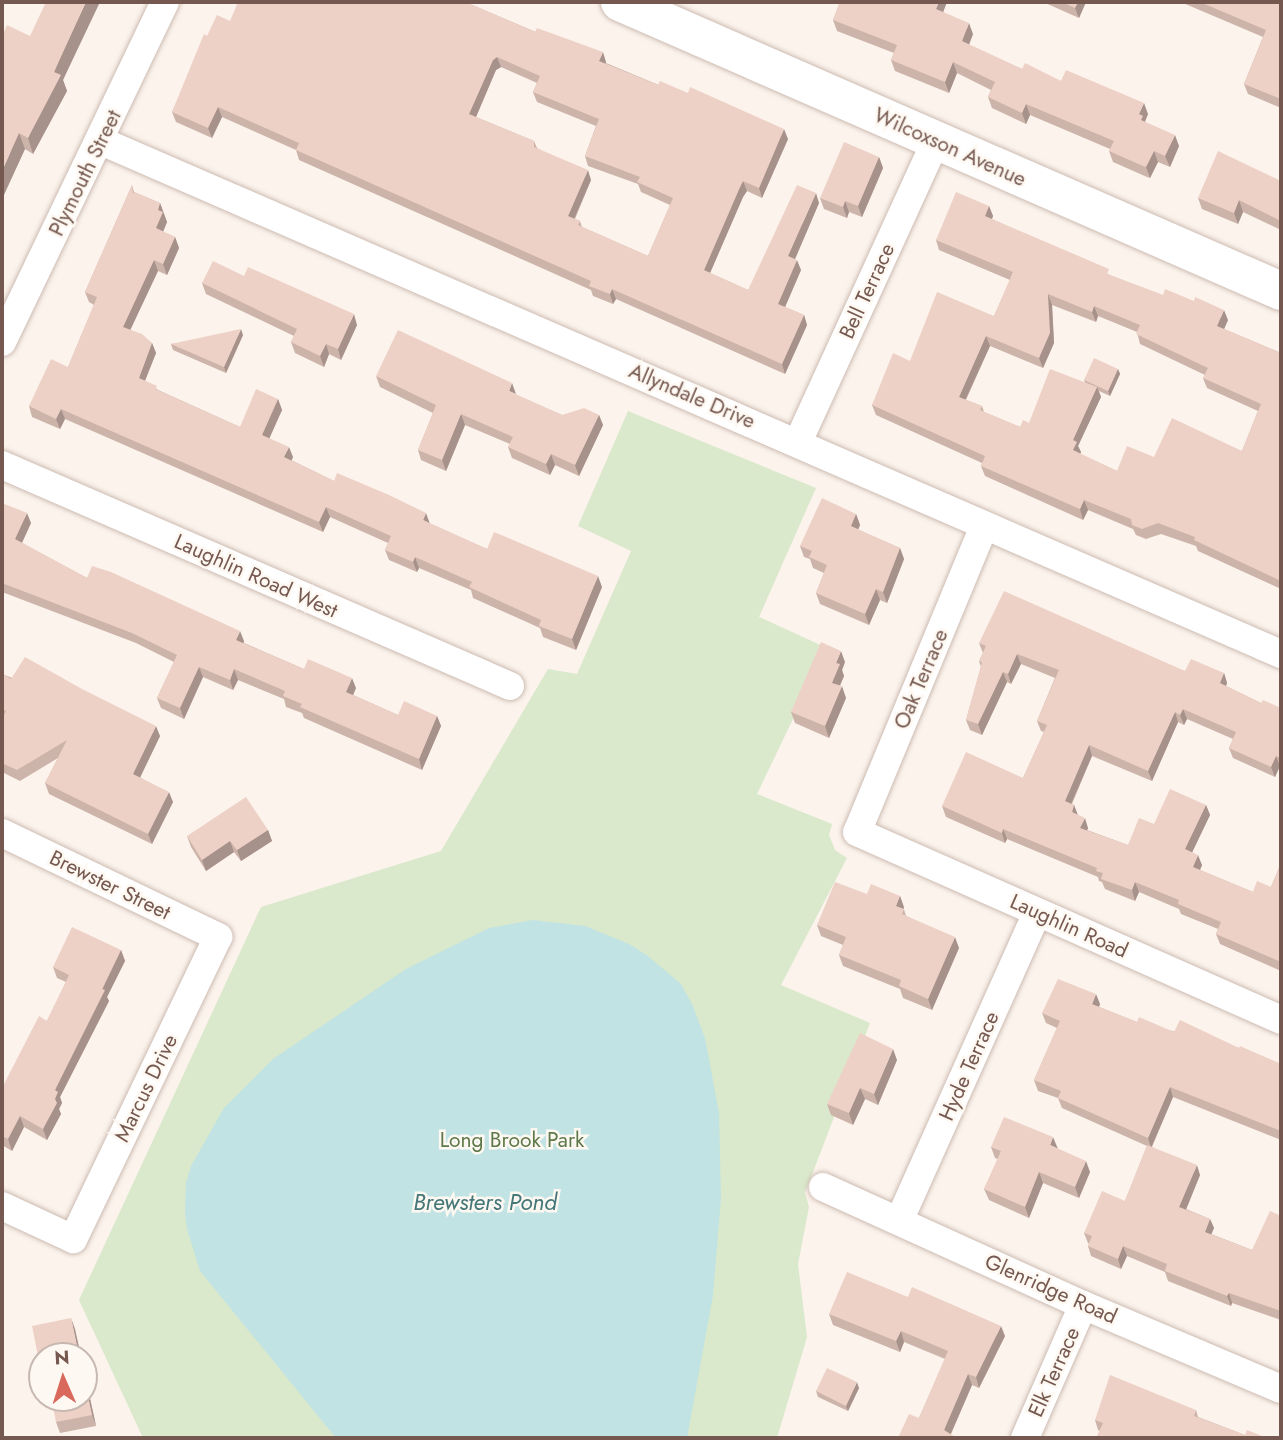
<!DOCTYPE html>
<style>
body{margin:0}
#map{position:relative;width:1283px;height:1440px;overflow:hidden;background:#fbf3ec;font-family:Jost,sans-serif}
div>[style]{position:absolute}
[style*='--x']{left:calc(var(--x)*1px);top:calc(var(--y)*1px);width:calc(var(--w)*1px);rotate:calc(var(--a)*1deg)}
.green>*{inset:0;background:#dae8cb}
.water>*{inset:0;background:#c1e3e4}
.roads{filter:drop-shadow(0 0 2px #cdbbb2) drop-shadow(0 0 2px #cdbbb2)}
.street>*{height:28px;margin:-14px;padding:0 14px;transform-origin:14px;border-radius:14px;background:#fff}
.secondary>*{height:38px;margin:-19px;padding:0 19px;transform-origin:19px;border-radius:19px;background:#fff}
.wall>*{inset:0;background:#cdb4aa}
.shaded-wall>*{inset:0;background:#a7928b}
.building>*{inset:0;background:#eed1c6}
span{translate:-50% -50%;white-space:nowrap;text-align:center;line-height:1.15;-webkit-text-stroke:5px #fef8f2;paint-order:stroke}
.street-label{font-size:21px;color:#755950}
.park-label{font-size:21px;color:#5e7949}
.water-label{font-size:23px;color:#457678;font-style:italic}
.frame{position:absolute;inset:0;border:4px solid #755950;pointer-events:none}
.north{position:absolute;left:28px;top:1342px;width:70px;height:70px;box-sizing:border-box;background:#fef8f2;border:2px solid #c7b8b1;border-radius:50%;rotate:357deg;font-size:19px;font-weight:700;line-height:28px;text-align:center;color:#755950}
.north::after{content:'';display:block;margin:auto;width:24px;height:32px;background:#d9695d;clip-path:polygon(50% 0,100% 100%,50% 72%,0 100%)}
</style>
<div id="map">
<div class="green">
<i style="clip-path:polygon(628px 411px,816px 488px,759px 617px,827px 648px,757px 794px,832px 824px,829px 835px,835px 850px,847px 858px,781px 985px,870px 1023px,805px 1193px,809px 1207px,798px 1264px,807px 1337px,777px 1438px,143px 1438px,79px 1300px,261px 907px,441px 851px,548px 669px,577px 674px,631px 551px,578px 526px)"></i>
</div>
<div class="water">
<i style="clip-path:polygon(533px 920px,585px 926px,629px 944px,648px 956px,681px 984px,692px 1004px,705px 1038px,719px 1113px,721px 1198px,713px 1295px,687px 1438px,336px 1438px,200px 1271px,187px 1229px,185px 1212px,186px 1183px,191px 1166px,224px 1108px,273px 1059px,406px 969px,489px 928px)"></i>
</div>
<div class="roads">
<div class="street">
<i style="--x:101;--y:141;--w:1287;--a:23.5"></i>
<i style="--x:2;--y:342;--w:377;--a:-64.4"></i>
<i style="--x:798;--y:442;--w:331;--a:-65.4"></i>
<i style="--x:2;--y:465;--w:554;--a:23.51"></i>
<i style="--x:984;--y:526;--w:331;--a:112.5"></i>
<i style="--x:857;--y:832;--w:464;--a:23.9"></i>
<i style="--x:2;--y:833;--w:240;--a:25.7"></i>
<i style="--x:218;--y:937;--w:335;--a:115.6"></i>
<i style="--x:73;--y:1239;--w:78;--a:-155.1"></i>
<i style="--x:823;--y:1187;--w:286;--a:24.4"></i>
<i style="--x:1083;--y:1305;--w:215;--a:23"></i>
<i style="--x:900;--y:1219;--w:335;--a:-65.9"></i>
<i style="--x:1025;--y:1438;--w:145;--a:-66.4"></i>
</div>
<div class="secondary">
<i style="--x:620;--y:2;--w:721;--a:23.62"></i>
</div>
</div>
<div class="wall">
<i style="clip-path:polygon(840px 2px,947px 2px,943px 12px,973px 34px,969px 45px,1022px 69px,1061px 81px,1148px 114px,1145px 122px,1179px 146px,1170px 167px,1158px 162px,1150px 178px,1147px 177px,1113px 162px,1109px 151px,1110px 149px,1030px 115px,1026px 124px,992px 108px,988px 97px,991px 90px,957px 73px,949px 93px,895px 71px,891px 60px,894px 53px,837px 31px,833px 20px)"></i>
<i style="clip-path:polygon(1043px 2px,1086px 2px,1079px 18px)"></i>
<i style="clip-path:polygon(1183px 2px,1281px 2px,1281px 108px,1248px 94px,1244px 84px,1263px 37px,1183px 3px)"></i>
<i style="clip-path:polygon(evenodd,477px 7px,606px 62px,606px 63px,788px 139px,762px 198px,747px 191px,743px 197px,710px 273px,748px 290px,819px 203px,795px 259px,801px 270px,785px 307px,804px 315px,807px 325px,785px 374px,616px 299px,613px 304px,593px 296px,591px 290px,299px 160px,296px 150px,222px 117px,212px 138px,176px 122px,172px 112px,207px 36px,230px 21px,477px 7px,501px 67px,537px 83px,533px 92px,537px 102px,596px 126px,585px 156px,588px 166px,638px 184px,641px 192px,670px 205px,648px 256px,582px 227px,580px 221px,575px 219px,591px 180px,537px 148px,534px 141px,476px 117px,496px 70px,501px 67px)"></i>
<i style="clip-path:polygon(30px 36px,69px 66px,63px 80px,67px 91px,33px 154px,25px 149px,2px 199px)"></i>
<i style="clip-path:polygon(879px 157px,883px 168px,862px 217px,849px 212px,847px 218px,824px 209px,820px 198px)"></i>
<i style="clip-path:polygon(1281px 181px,1281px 230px,1243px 212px,1238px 224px,1202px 209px,1198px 198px)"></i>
<i style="clip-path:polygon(132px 185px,134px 192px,160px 203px,167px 222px,163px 232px,175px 237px,179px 248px,167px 275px,158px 271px,130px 330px,152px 343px,156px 353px,145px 381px,158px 390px,240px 427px,278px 399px,282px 410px,269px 438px,293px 457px,291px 460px,334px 481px,487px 549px,602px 587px,576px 650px,543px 637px,540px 628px,473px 598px,471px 590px,419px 568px,417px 572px,389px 560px,385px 550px,388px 543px,330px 517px,323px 532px,65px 419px,60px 429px,32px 417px,29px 406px,68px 367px,94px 305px,89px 302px,85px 292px)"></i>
<i style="clip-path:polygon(evenodd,989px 206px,993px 216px,992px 219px,1112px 276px,1228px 320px,1224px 329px,1281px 353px,1281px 589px,1198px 551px,1196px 546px,1161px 534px,1146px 539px,1136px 535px,1133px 529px,1088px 510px,1083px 520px,985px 476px,981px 466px,982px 463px,876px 415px,872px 405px,910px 361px,994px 316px,1010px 280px,939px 250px,936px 240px,989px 206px,1052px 305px,1096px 322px,1098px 316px,1137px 332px,1140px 344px,1205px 375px,1203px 378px,1207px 388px,1258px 411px,1242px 451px,1154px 457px,1117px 471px,1080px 454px,1081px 452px,1078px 446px,1101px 397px,1099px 391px,1110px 396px,1120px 374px,1118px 369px,1084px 380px,1085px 382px,1029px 423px,1020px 427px,984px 412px,982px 406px,966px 400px,990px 346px,1043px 368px,1054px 343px,1052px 305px)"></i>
<i style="clip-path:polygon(244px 276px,357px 325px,341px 360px,329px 354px,324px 367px,295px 353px,291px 342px,294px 336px,206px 294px,202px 283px)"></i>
<i style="clip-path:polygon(243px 335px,226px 373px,173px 350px,171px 344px)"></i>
<i style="clip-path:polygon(376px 376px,516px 395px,562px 415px,599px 415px,603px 425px,579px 476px,555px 465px,550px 475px,512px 458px,508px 447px,510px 444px,465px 425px,446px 471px,421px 460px,418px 450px,433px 413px,380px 387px)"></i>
<i style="clip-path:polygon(2px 503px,31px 523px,22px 543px,87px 578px,244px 641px,244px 643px,304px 669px,356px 688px,353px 695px,398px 715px,437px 716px,441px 726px,422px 770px,304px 718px,302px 713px,286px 707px,284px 699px,238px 680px,233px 690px,203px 677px,184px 719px,161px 708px,157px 698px,174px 662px,136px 643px,2px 592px)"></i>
<i style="clip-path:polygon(856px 514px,860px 525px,858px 530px,900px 548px,904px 559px,887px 603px,880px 600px,869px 625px,820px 604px,816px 593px,824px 573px,813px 568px,810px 559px,804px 557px,800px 546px)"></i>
<i style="clip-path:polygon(979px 643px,1185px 671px,1224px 673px,1227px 683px,1226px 686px,1261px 703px,1281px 708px,1281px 767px,1280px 766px,1275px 777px,1233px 758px,1229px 748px,1233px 739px,1187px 719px,1184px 725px,1178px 722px,1152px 781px,1092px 756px,1072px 804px,1074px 805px,1078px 815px,1088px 828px,1087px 830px,1128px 845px,1154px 824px,1206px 805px,1210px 815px,1192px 852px,1202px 865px,1200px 870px,1253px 892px,1271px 887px,1281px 863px,1281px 971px,1220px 944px,1216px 934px,1218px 929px,1181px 914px,1179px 909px,1139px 892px,1135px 901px,1105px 889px,1102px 882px,1099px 881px,1098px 877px,1007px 839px,1005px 843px,946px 817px,942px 806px,1023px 778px,1044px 732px,1041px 731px,1037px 721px,1055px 678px,1021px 664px,1011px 684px,1007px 682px,982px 735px,970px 730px,966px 720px,981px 667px,979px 661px,983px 653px)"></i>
<i style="clip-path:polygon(845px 662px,842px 670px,844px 676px,840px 686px,846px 698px,829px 738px,795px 723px,791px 712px)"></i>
<i style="clip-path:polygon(2px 674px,160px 736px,140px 777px,173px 802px,152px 844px,49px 794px,45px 783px,58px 758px,20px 781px,2px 772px)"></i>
<i style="clip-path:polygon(268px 830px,272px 841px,241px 861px,234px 852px,206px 871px,191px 847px,187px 836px)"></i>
<i style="clip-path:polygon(867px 894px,900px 896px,906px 916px,959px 948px,932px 1010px,903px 998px,900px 989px,843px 966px,839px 955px,843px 945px,821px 936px,817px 925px)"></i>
<i style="clip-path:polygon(121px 950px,125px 961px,107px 997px,109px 1001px,60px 1097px,62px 1103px,59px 1109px,61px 1114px,47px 1140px,24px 1127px,12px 1151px,2px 1145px,2px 1088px,47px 1021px,66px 982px,57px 978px,53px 967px)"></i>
<i style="clip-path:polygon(1100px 1004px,1099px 1007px,1137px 1022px,1239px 1048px,1281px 1064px,1281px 1140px,1173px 1097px,1152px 1147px,1200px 1175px,1186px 1209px,1210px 1219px,1214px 1228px,1211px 1234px,1252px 1250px,1281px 1216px,1281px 1320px,1232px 1303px,1231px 1306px,1168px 1281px,1165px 1272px,1127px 1256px,1121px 1269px,1091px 1256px,1088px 1246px,1089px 1244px,1088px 1243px,1084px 1233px,1125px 1201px,1147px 1146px,1062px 1108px,1058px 1098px,1038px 1091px,1034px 1080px,1057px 1028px,1046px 1023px,1042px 1013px)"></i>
<i style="clip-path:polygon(897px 1060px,878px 1105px,865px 1099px,853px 1125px,831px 1115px,827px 1104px)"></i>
<i style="clip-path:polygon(991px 1147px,1058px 1149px,1090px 1172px,1079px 1198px,1043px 1183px,1029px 1218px,989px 1200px,984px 1189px,998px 1159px,995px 1158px)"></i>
<i style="clip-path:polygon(829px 1314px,1005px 1336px,979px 1388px,972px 1385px,951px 1434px,919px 1418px,945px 1359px,904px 1342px,900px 1352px,833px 1325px)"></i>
<i style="clip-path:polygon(84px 1371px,96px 1426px,60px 1433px,56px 1422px)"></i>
<i style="clip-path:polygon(859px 1388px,848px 1411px,818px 1397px,816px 1391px)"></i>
<i style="clip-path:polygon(1196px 1410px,1198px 1417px,1245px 1435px,1100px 1431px,1098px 1430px,1095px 1420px)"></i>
</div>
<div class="shaded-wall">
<i style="clip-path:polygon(86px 2px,100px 2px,63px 80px,67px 91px,33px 154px,28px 138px,63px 50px)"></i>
<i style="clip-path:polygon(939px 2px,947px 2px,940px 20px,936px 9px)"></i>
<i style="clip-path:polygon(1078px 2px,1086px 2px,1079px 18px,1075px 8px)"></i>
<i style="clip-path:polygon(969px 23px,973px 34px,966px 52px,962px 41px)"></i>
<i style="clip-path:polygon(603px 52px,606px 62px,603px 71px,599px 61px)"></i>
<i style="clip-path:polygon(497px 57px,501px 67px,496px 70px,473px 124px,469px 114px,493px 60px)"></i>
<i style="clip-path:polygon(953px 62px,957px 73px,949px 93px,945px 82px)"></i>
<i style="clip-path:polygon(1144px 103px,1148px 114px,1145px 121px,1147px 127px,1145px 131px,1139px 114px)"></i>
<i style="clip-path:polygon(1026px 104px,1030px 115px,1026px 124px,1022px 113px)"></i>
<i style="clip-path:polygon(218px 107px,222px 117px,212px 138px,208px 128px)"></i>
<i style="clip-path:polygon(784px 129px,788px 139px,762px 198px,759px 188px)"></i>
<i style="clip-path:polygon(19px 133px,25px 149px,2px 199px,2px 171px)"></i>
<i style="clip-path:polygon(1175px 135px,1179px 146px,1170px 167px,1165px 156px)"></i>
<i style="clip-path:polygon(1154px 151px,1158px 162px,1150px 178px,1146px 167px)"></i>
<i style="clip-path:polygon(879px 157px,883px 168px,862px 217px,858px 206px)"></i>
<i style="clip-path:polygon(588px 170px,591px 180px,571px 226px,568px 216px)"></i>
<i style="clip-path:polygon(743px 181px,747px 191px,743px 197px,707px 280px,704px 270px,740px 187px)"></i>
<i style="clip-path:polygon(816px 193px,819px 203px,792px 266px,788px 256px)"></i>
<i style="clip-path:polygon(1239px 200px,1243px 212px,1238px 224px,1234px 213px)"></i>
<i style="clip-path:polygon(845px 201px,849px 212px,847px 218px,843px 207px)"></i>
<i style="clip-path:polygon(160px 203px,167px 222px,160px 239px,156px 228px,158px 210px)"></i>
<i style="clip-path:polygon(989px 206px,993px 216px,989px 226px,985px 216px)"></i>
<i style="clip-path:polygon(175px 237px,179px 248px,167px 275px,163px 264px)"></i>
<i style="clip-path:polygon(154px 260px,158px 271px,127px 337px,123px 327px)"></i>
<i style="clip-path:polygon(797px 260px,801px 270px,782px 314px,778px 304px)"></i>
<i style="clip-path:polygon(612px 289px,616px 299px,613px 304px,610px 294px)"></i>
<i style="clip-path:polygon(1048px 294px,1052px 305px,1054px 343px,1043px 368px,1039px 358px)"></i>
<i style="clip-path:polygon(1094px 306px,1098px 316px,1096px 322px,1092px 312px)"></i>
<i style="clip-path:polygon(1224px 310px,1228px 320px,1221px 336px,1217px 326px)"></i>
<i style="clip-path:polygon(354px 314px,357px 325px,341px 360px,338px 349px)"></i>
<i style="clip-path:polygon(804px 315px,807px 325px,785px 374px,782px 364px)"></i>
<i style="clip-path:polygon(241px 329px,243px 335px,226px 373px,224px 367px)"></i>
<i style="clip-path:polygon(986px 336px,990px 346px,962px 407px,959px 397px)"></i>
<i style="clip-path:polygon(152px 343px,156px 353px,142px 388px,139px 378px)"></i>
<i style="clip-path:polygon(326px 344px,329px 354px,324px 367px,320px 356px)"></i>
<i style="clip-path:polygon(1118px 369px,1120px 374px,1110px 396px,1108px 391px)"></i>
<i style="clip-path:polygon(512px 383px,516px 394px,509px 391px)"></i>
<i style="clip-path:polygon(1097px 387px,1101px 397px,1078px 446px,1081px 452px,1077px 461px,1073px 450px,1073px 440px)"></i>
<i style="clip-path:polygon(278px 399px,282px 410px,266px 446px,262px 435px)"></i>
<i style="clip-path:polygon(61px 409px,65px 419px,60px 429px,56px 419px)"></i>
<i style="clip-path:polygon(461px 414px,465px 425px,446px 471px,442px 460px)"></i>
<i style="clip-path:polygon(599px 415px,603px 425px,579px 476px,575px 465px)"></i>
<i style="clip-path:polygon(289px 447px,293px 457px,288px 468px,284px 457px)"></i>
<i style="clip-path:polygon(551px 454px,555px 465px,550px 475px,546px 464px)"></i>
<i style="clip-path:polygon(1084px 500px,1088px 510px,1083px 520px,1080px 509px)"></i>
<i style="clip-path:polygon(326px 507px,330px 517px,323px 532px,319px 522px)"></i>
<i style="clip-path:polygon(27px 513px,31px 523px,19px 549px,15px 539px)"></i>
<i style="clip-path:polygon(426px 513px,430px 524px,423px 520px)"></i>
<i style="clip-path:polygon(856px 514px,860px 525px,855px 537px,851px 526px)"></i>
<i style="clip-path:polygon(900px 548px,904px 559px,887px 603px,883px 592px)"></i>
<i style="clip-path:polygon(415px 557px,419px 568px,417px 572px,413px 562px)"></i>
<i style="clip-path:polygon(598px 576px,602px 587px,576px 650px,572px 639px)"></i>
<i style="clip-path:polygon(876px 589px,880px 600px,869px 625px,865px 614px)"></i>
<i style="clip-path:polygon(240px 631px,244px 641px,240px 650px,236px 640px)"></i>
<i style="clip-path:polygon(841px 651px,845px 662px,842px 670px,844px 676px,836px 694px,832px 683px,836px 663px)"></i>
<i style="clip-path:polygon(1017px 654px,1021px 664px,1011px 684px,1008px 674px)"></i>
<i style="clip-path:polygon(199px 667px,203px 677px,184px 719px,180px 708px)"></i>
<i style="clip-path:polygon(234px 669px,238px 680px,233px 690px,230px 680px)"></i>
<i style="clip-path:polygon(1003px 672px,1007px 682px,982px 735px,978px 724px)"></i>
<i style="clip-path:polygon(1224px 673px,1227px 683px,1223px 693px,1220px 683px)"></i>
<i style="clip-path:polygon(352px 678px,356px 688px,350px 702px,346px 692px)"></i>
<i style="clip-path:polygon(842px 686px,846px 698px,829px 738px,825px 726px)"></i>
<i style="clip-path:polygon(1183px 709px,1187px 719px,1184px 725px,1180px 715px)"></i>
<i style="clip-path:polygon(1175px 712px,1178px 722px,1152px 781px,1148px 771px)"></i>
<i style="clip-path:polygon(437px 716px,441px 726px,422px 770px,419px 759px)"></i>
<i style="clip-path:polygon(156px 726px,160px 736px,137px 784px,133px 774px)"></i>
<i style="clip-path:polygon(1089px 745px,1092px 756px,1068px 811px,1065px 801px)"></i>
<i style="clip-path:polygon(1276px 756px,1280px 766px,1275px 777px,1271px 767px)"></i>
<i style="clip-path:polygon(169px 792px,173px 802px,152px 844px,148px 834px)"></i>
<i style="clip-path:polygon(1074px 805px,1078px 816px,1072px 812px)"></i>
<i style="clip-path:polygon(1206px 805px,1210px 815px,1189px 859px,1185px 849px)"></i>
<i style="clip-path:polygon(1085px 818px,1088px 828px,1084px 838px,1080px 828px)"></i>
<i style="clip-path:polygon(1003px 829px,1007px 839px,1005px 843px,1002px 833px)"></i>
<i style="clip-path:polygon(268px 830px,272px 841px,241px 861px,237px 850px)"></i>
<i style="clip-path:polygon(230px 841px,234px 852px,206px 871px,202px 860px)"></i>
<i style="clip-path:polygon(1198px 855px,1202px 865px,1197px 877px,1193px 867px)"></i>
<i style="clip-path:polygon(1135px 882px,1139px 892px,1135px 901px,1132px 890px)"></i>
<i style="clip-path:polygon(900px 896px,904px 907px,900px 917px,896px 906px)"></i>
<i style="clip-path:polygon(955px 937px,959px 948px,932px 1010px,928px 999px)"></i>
<i style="clip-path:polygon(121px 950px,125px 961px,107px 997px,109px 1001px,60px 1097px,62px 1103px,59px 1109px,61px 1114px,47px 1140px,43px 1129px,55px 1099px,55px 1090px)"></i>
<i style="clip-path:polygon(1096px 994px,1100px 1004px,1096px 1014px,1092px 1004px)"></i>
<i style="clip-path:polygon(893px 1049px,897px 1060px,878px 1105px,874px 1094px)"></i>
<i style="clip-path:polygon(1170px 1087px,1173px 1097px,1151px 1148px,1148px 1138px)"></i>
<i style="clip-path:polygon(860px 1088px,865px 1099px,853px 1125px,849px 1113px)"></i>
<i style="clip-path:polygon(20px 1116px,24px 1127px,12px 1151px,8px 1139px)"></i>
<i style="clip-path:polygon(1053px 1137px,1058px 1149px,1050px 1145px)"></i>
<i style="clip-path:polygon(1086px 1161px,1090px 1172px,1079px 1198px,1075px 1187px)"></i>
<i style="clip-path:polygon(1197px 1165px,1200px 1175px,1183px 1217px,1179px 1207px)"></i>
<i style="clip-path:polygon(1039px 1172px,1043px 1183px,1029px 1218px,1025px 1207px)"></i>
<i style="clip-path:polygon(1210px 1219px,1214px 1228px,1208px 1242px,1205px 1232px)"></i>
<i style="clip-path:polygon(1123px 1246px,1127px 1256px,1121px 1269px,1118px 1259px)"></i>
<i style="clip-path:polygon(1229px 1293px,1232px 1303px,1231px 1306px,1227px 1296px)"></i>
<i style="clip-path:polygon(71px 1318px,75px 1329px,81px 1356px,79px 1356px)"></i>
<i style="clip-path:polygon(1001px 1326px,1005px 1336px,979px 1388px,976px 1377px)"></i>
<i style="clip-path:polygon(901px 1331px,904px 1342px,900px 1352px,896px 1341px)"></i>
<i style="clip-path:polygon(84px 1371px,96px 1426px,92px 1415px,84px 1379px)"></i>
<i style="clip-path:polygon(968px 1374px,972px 1385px,949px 1438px,944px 1430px)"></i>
<i style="clip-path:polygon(857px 1382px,859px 1388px,848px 1411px,846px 1406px)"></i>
</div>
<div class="building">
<i style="clip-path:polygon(46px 2px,86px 2px,54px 72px,61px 75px,28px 138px,19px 133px,2px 171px,2px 37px,7px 25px,30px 36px)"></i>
<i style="clip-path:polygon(evenodd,238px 2px,466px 2px,535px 32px,537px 28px,603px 52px,599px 61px,658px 85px,660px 81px,688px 93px,690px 87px,784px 129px,759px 188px,743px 181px,740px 187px,704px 270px,748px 290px,797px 185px,816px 193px,788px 256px,797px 260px,778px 304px,804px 315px,782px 364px,612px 289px,610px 294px,589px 286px,591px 281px,296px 150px,299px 143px,218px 107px,208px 128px,172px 112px,204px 34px,207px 36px,217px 15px,230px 21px,238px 2px,497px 57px,540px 76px,533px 92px,599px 119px,585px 156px,640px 177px,637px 182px,673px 198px,648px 256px,578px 225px,580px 221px,568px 216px,588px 170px,534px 147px,534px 141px,469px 114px,493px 60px,497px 57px)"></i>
<i style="clip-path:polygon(840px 2px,939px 2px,936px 9px,969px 23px,962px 41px,1022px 69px,1025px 63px,1061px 81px,1066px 70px,1144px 103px,1139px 114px,1143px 116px,1141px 120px,1175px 135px,1165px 156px,1154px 151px,1146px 167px,1143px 166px,1109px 151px,1114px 141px,1026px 104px,1022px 113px,988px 97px,995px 82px,953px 62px,945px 82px,891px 60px,897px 45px,833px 20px)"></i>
<i style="clip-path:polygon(1062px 2px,1078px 2px,1075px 8px)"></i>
<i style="clip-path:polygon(1200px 2px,1281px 2px,1281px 99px,1244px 84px,1266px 30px)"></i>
<i style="clip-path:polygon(844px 142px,879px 157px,858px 206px,845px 201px,843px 207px,820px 198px)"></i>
<i style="clip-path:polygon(1218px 151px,1281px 181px,1281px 221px,1239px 200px,1234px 213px,1198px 198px)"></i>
<i style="clip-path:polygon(132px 185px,133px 194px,134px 192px,160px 203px,158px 210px,163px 212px,156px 228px,175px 237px,163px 264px,154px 260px,123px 327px,142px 334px,152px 343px,139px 378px,157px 386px,155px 389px,240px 427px,256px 389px,278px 399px,262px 435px,289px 447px,284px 457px,334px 481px,337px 473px,389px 495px,426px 513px,423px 520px,487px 549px,494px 532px,598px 576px,572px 639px,539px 626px,541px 620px,469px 587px,472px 582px,415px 557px,413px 562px,385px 550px,391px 536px,326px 507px,319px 522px,61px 409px,56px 419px,29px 406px,51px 359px,68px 367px,97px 297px,85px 292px)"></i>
<i style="clip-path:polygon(evenodd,956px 192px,989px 206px,985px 216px,1109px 269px,1107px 274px,1163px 295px,1165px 289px,1194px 301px,1195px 297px,1224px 310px,1217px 326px,1281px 353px,1281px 581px,1194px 540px,1195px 537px,1158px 523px,1142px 529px,1132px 525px,1131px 519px,1084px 500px,1080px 509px,981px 466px,985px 456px,872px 405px,893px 353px,910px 361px,937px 292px,994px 316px,1013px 272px,936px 240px,956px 192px,1048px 294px,1092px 312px,1094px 306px,1140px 325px,1136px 334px,1208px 368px,1203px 378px,1261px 404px,1242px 451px,1172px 418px,1154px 457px,1127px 446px,1117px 471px,1073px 450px,1077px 442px,1073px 440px,1097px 387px,1050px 369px,1029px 423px,1023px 420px,1020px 427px,980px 410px,982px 406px,959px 397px,986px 336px,1039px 358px,1050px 333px,1048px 294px)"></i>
<i style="clip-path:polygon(213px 261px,244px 276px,248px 267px,354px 314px,338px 349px,326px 344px,320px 356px,291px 342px,297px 329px,202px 283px)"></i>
<i style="clip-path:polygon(241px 329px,224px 367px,171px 344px)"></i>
<i style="clip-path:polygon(398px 330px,512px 383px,509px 391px,562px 415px,584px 408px,599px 415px,575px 465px,551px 454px,546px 464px,508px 447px,513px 437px,461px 414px,442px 460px,418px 450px,436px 405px,376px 376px)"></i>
<i style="clip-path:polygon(1094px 358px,1118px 369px,1108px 391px,1084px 380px)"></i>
<i style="clip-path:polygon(822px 498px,856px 514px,851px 526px,900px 548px,883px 592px,876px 589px,865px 614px,816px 593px,827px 565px,809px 557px,812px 551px,800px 546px)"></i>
<i style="clip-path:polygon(2px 503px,27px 513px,15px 539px,87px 578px,92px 566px,111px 572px,240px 631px,236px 640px,304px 669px,308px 659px,352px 678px,346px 692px,398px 715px,404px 701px,437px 716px,419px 759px,300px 707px,302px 704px,283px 696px,285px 691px,234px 669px,230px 680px,199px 667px,180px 708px,157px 698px,177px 655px,132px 633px,2px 583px)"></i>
<i style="clip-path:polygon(1004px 591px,1185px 671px,1191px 659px,1224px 673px,1220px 683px,1261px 703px,1263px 700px,1281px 708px,1281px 758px,1276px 756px,1271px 767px,1229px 748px,1236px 732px,1183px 709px,1180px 715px,1175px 712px,1148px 771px,1089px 745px,1065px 801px,1074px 805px,1072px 812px,1085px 818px,1080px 828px,1128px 845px,1139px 818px,1154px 824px,1170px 789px,1206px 805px,1185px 849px,1198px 855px,1193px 867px,1253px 892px,1257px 881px,1271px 887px,1281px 863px,1281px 962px,1216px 934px,1221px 922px,1178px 904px,1179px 900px,1135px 882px,1132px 890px,1101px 879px,1103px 873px,1096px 871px,1097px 868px,1003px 829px,1002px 833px,942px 806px,966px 752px,1023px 778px,1047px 725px,1037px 721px,1059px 670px,1017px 654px,1008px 674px,1003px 672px,978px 724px,966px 720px,982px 662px,979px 661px,986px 646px,979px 643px)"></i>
<i style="clip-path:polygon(821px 642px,841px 651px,836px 663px,840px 664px,832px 683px,842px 686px,825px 726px,791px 712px)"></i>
<i style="clip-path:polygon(25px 657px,82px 689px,156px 726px,133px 774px,169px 792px,148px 834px,45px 783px,67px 740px,17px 770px,2px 763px,2px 719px,6px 711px,2px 709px,2px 674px,11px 679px)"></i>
<i style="clip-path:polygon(246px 797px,268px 830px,237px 850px,230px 841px,202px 860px,187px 836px)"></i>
<i style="clip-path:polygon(835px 882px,867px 894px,871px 884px,900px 896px,896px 906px,904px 909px,902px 914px,955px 937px,928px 999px,899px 986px,901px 980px,839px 955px,846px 937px,817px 925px)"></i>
<i style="clip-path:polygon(72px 927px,121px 950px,102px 989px,105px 990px,55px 1090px,58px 1092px,55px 1099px,57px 1103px,43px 1129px,20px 1116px,8px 1139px,2px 1136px,2px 1088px,39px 1016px,47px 1021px,69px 975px,53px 967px)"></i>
<i style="clip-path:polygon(1058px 979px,1096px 994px,1092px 1004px,1137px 1022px,1139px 1017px,1174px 1032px,1180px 1020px,1239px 1048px,1240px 1046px,1281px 1064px,1281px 1131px,1170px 1087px,1148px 1138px,1058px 1098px,1061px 1091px,1034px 1080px,1060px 1021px,1042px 1013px)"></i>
<i style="clip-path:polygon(860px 1033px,893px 1049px,874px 1094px,860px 1088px,849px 1113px,827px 1104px)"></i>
<i style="clip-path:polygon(1004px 1117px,1053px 1137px,1050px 1145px,1086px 1161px,1075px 1187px,1039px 1172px,1025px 1207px,984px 1189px,1001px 1151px,991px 1147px)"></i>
<i style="clip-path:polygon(1147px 1145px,1197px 1165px,1179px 1207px,1210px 1219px,1205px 1232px,1252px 1250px,1270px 1211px,1281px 1216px,1281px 1311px,1229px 1293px,1227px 1296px,1165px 1271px,1167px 1264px,1123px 1246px,1118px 1259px,1088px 1246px,1092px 1236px,1084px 1233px,1102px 1191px,1125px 1201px)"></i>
<i style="clip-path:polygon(847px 1272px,908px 1297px,912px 1287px,1001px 1326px,976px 1377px,968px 1374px,944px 1430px,957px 1438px,898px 1438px,909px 1414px,919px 1418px,948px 1351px,901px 1331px,896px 1341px,829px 1314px)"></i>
<i style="clip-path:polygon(71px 1318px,79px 1356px,42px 1356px,42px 1359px,38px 1356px,32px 1326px)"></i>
<i style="clip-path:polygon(827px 1368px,857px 1382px,846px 1406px,816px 1391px)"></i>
<i style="clip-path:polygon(1110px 1375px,1196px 1410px,1194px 1416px,1245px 1435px,1247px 1430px,1267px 1438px,1096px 1438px,1103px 1423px,1095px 1420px)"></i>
<i style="clip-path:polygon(84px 1379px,92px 1415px,56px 1422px,51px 1398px,84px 1398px)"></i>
</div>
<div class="street-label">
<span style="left:950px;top:147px;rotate:24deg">Wilcoxson Avenue</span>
<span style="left:85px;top:173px;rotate:-64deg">Plymouth Street</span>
<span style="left:867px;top:291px;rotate:-65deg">Bell Terrace</span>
<span style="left:692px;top:396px;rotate:23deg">Allyndale Drive</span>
<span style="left:256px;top:576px;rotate:24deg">Laughlin Road West</span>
<span style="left:921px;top:679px;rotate:-67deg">Oak Terrace</span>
<span style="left:110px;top:885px;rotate:26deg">Brewster Street</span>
<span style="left:1069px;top:926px;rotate:24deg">Laughlin Road</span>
<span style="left:969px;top:1066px;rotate:-66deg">Hyde Terrace</span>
<span style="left:146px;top:1088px;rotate:-64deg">Marcus Drive</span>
<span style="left:1051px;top:1289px;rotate:24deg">Glenridge Road</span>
<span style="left:1054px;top:1372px;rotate:-66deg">Elk Terrace</span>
</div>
<div class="park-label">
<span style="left:512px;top:1140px">Long Brook Park</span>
</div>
<div class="water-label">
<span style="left:485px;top:1202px">Brewsters Pond</span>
</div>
<div class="frame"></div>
<div class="north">N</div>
</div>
